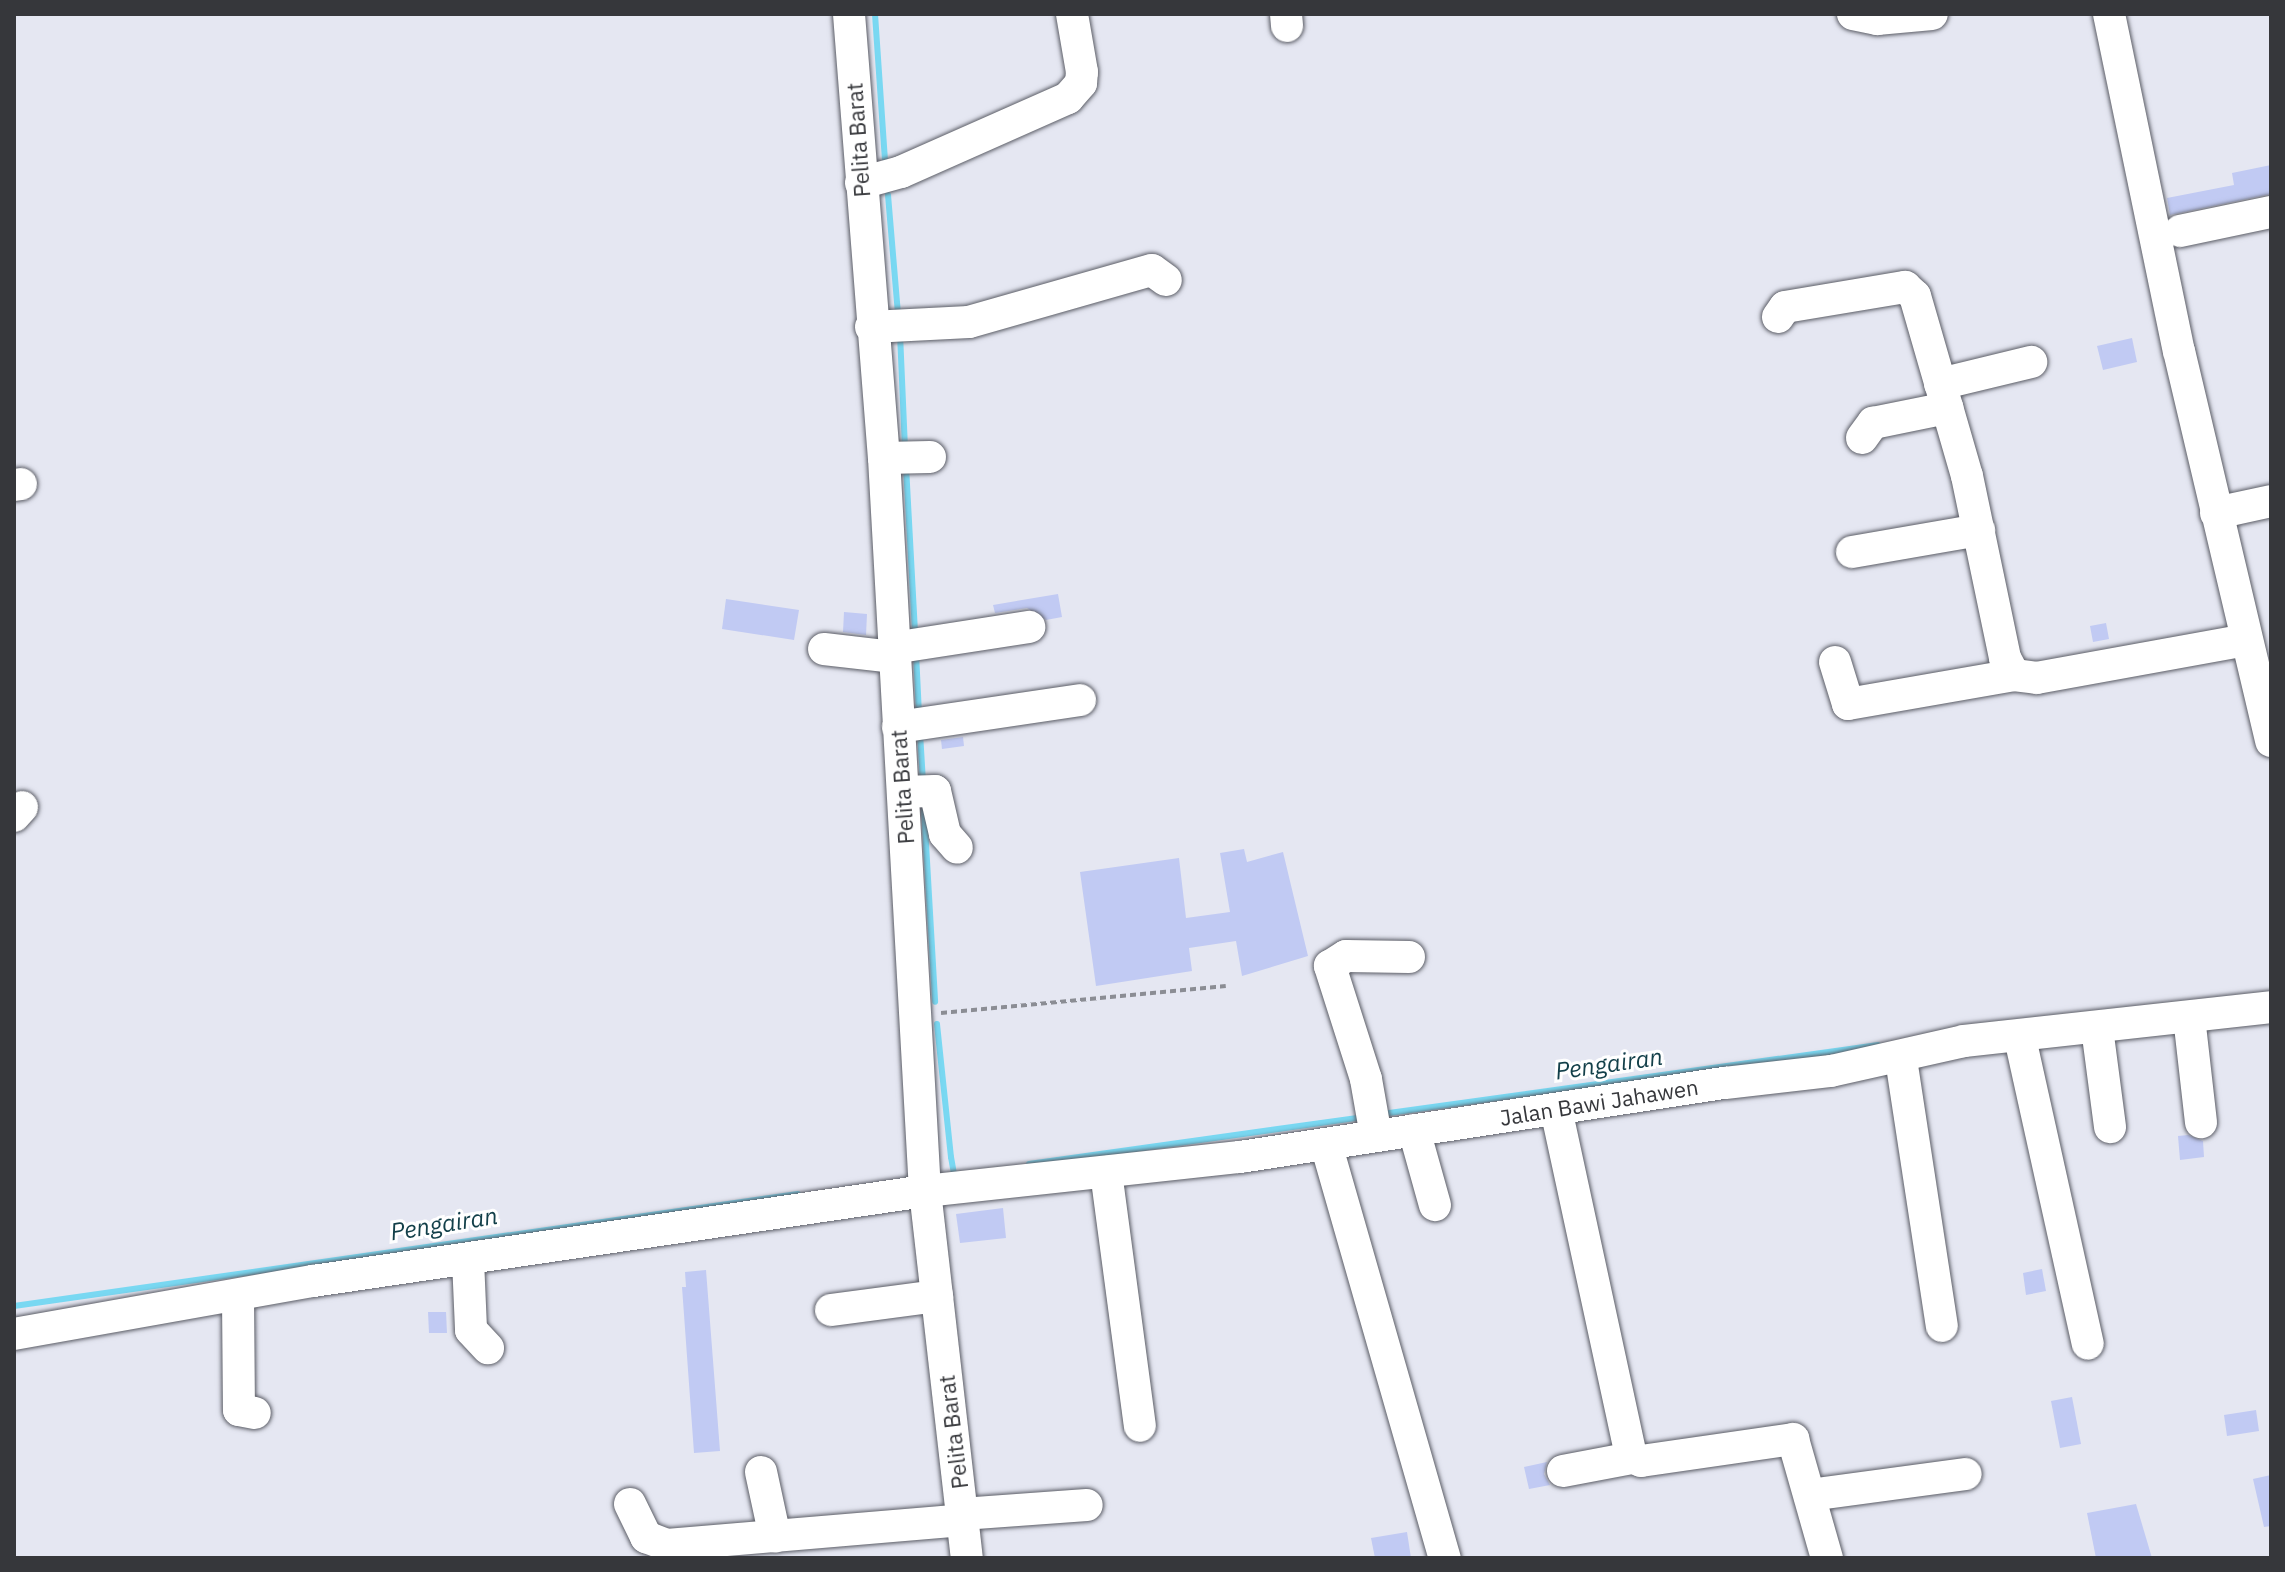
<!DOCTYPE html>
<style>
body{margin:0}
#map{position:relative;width:2285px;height:1572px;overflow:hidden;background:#e5e7f2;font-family:"IBM Plex Sans",sans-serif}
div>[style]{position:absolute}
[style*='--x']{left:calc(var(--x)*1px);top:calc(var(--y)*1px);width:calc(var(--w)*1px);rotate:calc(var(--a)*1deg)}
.stream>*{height:6px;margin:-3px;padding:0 3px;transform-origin:3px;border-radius:3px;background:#79d8f2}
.building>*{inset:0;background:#c1caf3}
.path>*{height:4px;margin-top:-2px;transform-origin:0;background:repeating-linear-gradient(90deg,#8b8d94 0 6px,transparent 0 10px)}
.roads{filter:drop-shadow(0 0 2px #5b5d66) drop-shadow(0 0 2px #5b5d66)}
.minor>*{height:32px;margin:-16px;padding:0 16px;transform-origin:16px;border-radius:16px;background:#fff}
span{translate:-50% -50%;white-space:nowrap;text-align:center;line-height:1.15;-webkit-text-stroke:6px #fff;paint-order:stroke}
.street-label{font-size:22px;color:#36373b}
.water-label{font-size:24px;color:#123f49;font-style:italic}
.frame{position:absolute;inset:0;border:16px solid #36373b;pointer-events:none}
</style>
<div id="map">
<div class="stream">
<i style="--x:875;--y:14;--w:145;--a:86.1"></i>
<i style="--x:888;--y:195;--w:120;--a:85.2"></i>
<i style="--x:900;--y:334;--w:113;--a:87.5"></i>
<i style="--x:906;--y:466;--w:168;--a:86.9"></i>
<i style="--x:916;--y:653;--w:61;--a:87.2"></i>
<i style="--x:920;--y:733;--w:49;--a:86.5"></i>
<i style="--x:924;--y:809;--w:193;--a:86.7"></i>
<i style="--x:937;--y:1024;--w:134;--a:84"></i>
<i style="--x:951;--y:1157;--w:17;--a:80"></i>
<i style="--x:954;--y:1174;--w:5;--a:0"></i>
<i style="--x:1382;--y:1114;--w:501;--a:-7.92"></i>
<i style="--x:1029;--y:1164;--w:337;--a:-8"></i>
<i style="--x:14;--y:1306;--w:792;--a:-8.13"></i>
</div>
<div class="building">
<i style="clip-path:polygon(2271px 165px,2271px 194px,2170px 215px,2167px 198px,2234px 185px,2232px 173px)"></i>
<i style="clip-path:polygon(2132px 338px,2137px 362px,2103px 370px,2097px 346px)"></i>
<i style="clip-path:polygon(1058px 594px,1062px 617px,1046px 620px,1027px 608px,995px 613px,993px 605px)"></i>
<i style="clip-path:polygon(726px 599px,799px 610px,794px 640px,722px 629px)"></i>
<i style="clip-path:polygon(844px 612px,867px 614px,866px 635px,843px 632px)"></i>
<i style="clip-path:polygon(2106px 623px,2109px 639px,2093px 642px,2090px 626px)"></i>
<i style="clip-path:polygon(963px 737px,964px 746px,942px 749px,941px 740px)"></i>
<i style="clip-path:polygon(1244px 849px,1247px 862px,1283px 852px,1308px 956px,1242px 976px,1236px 941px,1189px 948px,1192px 971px,1096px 986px,1080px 872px,1179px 858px,1186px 918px,1230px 912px,1220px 853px)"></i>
<i style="clip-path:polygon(2188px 1135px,2203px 1141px,2204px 1157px,2180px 1160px,2178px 1136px)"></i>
<i style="clip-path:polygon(1003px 1208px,1006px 1238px,960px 1243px,956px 1214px)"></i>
<i style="clip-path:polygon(2042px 1269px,2046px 1291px,2026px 1295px,2023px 1273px)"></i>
<i style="clip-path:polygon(706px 1270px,720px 1451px,694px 1453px,682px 1287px,686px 1287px,685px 1272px)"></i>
<i style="clip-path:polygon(428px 1312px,446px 1312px,447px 1333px,429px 1333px)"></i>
<i style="clip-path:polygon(2072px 1397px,2081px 1444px,2060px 1448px,2051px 1401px)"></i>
<i style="clip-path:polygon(2256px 1410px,2259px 1431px,2227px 1436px,2224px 1415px)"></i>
<i style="clip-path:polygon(1547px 1462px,1544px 1474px,1550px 1485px,1529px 1489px,1524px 1467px)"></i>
<i style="clip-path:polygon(2271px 1475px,2271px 1526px,2264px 1527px,2253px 1479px)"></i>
<i style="clip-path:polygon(2136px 1504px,2152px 1558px,2096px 1558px,2087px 1513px)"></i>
<i style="clip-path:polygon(1407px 1532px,1411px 1558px,1375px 1558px,1371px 1538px)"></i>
</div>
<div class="path">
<i style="--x:941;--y:1013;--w:286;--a:-5.4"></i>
</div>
<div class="roads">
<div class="minor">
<i style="--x:849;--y:14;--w:445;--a:85.5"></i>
<i style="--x:884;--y:458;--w:734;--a:86.8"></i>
<i style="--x:925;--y:1191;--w:369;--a:83.5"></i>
<i style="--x:1286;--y:14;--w:12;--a:85"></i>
<i style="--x:1853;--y:14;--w:25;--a:12"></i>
<i style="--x:1877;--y:19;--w:55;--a:-5.2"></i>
<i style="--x:2109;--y:14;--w:344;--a:78.3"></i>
<i style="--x:2179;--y:351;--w:401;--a:76.7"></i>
<i style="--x:861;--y:183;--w:41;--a:-15.4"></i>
<i style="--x:901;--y:172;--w:183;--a:-23.9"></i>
<i style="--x:1068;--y:98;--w:20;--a:-49"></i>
<i style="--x:1081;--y:83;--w:11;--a:-85"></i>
<i style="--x:1082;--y:72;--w:59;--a:-99.8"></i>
<i style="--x:2180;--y:231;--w:93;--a:-11.8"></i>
<i style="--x:1778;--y:317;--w:12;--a:-55"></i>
<i style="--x:1785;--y:307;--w:122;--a:-9.5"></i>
<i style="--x:1905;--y:287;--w:13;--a:42"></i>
<i style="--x:1915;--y:296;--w:187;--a:73.9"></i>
<i style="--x:1967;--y:476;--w:186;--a:78.2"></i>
<i style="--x:2005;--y:658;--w:19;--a:62"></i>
<i style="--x:2014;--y:675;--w:23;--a:7"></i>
<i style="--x:2037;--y:678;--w:212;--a:-10.3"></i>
<i style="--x:871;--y:327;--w:98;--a:-2.9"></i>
<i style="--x:969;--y:322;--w:190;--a:-15.9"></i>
<i style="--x:1152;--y:270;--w:17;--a:36"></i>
<i style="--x:1940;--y:384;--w:94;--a:-13.6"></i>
<i style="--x:1862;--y:438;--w:19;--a:-54"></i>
<i style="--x:1873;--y:423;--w:76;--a:-11.5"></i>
<i style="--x:884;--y:458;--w:46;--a:-1.2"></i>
<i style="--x:14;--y:485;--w:7;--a:-8"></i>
<i style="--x:2216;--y:513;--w:56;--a:-12.3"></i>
<i style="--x:1852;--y:552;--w:129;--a:-9.8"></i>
<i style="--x:893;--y:648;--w:138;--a:-8.8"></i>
<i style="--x:824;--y:649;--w:69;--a:6.6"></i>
<i style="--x:1835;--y:662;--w:44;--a:72.8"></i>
<i style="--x:1848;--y:704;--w:169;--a:-9.9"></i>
<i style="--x:898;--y:727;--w:184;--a:-8.4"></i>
<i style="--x:903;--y:792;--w:32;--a:-2"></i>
<i style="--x:935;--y:791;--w:44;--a:76.9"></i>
<i style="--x:945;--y:834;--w:18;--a:49"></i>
<i style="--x:14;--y:816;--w:12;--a:-48"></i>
<i style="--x:2189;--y:1017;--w:106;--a:83.5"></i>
<i style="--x:2097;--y:1028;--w:100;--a:82.5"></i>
<i style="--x:2020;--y:1038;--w:313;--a:77.5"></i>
<i style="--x:1901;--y:1059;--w:270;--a:81.3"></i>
<i style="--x:1556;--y:1109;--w:355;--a:77.8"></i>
<i style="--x:1631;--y:1456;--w:11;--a:27"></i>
<i style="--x:1641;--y:1461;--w:154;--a:-8.2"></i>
<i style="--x:1793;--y:1439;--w:124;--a:74.1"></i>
<i style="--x:1414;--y:1130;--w:78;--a:74.4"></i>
<i style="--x:1376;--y:1136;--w:58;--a:-100"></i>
<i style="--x:1366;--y:1079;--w:119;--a:-107.7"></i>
<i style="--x:1330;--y:966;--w:19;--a:-32"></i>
<i style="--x:1346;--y:956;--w:63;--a:0.9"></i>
<i style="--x:1326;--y:1144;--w:431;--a:74"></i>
<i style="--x:1106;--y:1172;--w:256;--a:82.4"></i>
<i style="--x:468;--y:1260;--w:70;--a:87.5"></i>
<i style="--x:471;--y:1330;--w:25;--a:47"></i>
<i style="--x:238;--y:1298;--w:112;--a:89.5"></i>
<i style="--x:239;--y:1410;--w:16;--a:11"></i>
<i style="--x:831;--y:1310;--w:107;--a:-7.5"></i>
<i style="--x:14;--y:1334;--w:304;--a:-10.1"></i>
<i style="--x:313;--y:1281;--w:619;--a:-8.37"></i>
<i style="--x:925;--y:1191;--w:317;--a:-6.2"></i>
<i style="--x:1240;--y:1157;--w:491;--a:-8.7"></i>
<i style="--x:1725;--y:1083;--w:107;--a:-6.5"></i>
<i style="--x:1831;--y:1071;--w:136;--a:-12.7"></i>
<i style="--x:1964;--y:1041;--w:309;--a:-6.3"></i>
<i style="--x:1563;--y:1471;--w:70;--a:-10.7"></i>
<i style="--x:761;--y:1472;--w:66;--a:77.8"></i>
<i style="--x:1810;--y:1495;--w:157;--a:-7.7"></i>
<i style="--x:630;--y:1504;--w:37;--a:64"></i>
<i style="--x:646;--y:1537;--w:22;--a:21"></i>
<i style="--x:667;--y:1545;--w:297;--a:-4.8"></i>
<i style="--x:962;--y:1514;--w:125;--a:-4.1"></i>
</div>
</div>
<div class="street-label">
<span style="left:858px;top:140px;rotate:-94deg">Pelita Barat</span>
<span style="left:902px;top:787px;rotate:-94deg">Pelita Barat</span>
<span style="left:1599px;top:1102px;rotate:-9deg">Jalan Bawi Jahawen</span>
<span style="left:953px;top:1432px;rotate:-97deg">Pelita Barat</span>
</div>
<div class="water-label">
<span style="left:1609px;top:1064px;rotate:-8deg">Pengairan</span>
<span style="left:444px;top:1224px;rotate:-9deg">Pengairan</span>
</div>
<div class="frame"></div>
</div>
